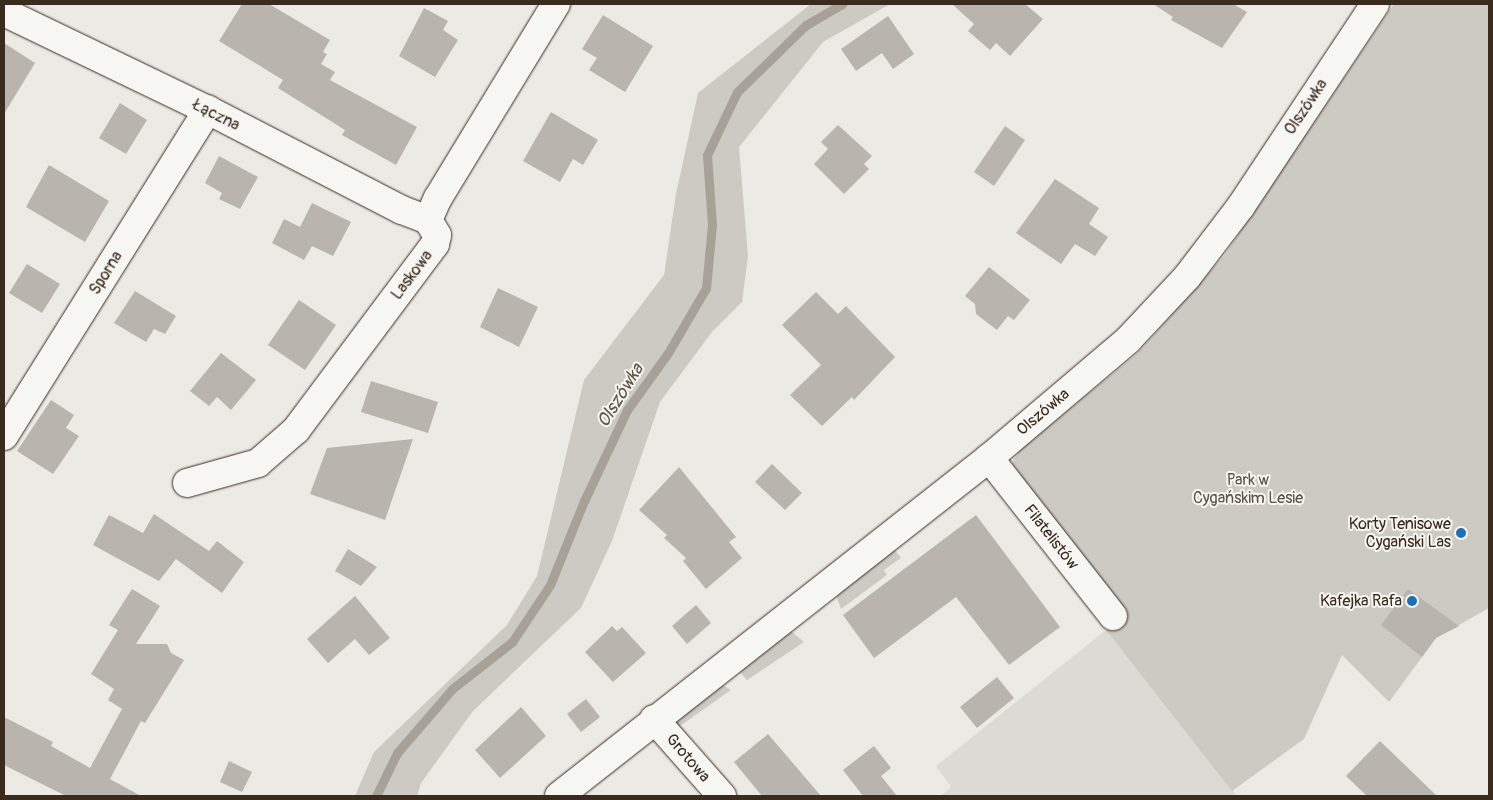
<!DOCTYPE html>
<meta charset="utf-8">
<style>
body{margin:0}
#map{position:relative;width:1493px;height:800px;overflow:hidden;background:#ebeae5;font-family:Pangolin,sans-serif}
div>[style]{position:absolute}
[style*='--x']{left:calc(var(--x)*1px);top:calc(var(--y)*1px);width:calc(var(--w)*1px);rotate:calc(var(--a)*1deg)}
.built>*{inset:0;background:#dcdad4}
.green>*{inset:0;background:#cdcac4}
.stream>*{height:9px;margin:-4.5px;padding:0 4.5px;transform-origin:4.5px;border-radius:4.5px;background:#a8a198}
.building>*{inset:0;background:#bab4ae}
.roads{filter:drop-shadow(0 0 1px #3b2a1e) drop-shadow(0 0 1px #3b2a1e)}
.street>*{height:28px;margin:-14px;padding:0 14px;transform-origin:14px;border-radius:14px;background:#f6f6f2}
.dots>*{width:14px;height:14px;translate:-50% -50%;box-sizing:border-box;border:2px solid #f6f6f2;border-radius:50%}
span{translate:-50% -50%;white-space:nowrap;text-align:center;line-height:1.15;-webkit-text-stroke:4px #f6f6f2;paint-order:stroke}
.street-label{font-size:16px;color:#3b2a1e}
.park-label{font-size:16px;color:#605248}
.poi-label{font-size:16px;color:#3b2a1e}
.right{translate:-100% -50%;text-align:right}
.water-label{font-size:18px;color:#615449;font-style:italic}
.frame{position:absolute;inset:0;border:5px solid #3b2a1e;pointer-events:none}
</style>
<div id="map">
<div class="built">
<i style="clip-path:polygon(1106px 630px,1237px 796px,941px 796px,951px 787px,936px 766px)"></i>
</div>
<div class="green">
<i style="clip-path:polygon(811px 4px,890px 4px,823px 42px,739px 147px,748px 256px,742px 302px,712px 332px,660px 402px,612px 541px,581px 608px,473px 711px,421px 783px,417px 796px,355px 796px,374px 752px,507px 625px,537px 576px,584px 380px,664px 275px,676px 194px,698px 93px)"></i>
<i style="clip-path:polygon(1394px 4px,1489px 4px,1489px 608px,1436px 638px,1389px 702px,1342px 655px,1304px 739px,1232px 791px,1106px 630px,1126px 615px,1013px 470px,1012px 462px,1022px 448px,1138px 353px,1223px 257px)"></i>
<i style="clip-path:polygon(894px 549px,901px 558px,884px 570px,887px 575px,841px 609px,836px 595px)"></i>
<i style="clip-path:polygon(790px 630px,804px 642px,747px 680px,739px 671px)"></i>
<i style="clip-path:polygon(719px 683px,731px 690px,680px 726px,699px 749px,695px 752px,676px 724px,678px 713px)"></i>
</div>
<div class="stream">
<i style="--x:376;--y:796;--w:48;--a:-64"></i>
<i style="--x:397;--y:753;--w:84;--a:-49.3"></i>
<i style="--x:452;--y:689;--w:76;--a:-38.1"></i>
<i style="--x:512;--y:642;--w:69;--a:-56.3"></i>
<i style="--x:550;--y:585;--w:91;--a:-68"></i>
<i style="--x:584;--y:501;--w:101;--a:-64.7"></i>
<i style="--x:627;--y:410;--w:70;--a:-54.3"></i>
<i style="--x:668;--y:353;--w:75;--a:-59.7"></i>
<i style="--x:706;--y:288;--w:63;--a:-84.6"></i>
<i style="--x:712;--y:225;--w:70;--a:-94.1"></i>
<i style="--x:707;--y:155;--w:70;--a:-64.5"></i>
<i style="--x:737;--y:92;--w:96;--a:-44.2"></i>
<i style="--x:806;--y:25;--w:42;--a:-30.3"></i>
</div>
<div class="building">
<i style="clip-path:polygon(242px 4px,269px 4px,330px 40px,323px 52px,327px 54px,321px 64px,335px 72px,330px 80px,417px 127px,396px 165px,342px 135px,345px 130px,278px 88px,283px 80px,219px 41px)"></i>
<i style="clip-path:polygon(952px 4px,1025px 4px,1043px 19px,1010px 56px,996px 43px,990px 50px,968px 31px,974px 24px)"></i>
<i style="clip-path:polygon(1153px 4px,1233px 4px,1247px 12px,1222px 48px,1171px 20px,1173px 17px)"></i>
<i style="clip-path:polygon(424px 8px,448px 21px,443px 30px,458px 40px,435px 77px,399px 56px)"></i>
<i style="clip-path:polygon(603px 15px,653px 46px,625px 92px,589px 70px,597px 58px,582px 49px)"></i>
<i style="clip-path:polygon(888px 16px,914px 54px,893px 69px,882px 53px,856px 71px,841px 49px)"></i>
<i style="clip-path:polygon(4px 43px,35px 63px,4px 114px)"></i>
<i style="clip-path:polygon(120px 103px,147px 120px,126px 154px,99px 138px)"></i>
<i style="clip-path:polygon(551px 112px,598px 140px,583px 165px,573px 159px,560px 182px,523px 161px)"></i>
<i style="clip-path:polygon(838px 125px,872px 156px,864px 164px,869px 169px,844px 194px,814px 164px,828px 149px,821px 142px)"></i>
<i style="clip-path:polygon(1005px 126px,1025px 140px,994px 186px,974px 172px)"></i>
<i style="clip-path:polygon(219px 156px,258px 177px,240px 209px,219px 199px,222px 193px,205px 183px)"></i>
<i style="clip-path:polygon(49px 165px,109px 201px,85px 242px,26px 207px)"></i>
<i style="clip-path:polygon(1055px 179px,1099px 208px,1089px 224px,1108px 237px,1095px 256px,1075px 244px,1061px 264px,1016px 233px)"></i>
<i style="clip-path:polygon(312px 203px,351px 222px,333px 256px,312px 246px,304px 260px,272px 243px,284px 219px,300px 227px)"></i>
<i style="clip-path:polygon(27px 264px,60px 284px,42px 313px,9px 293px)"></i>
<i style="clip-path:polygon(989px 267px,1030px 300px,1014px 320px,1008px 316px,997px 330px,976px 314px,975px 304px,965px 296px)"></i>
<i style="clip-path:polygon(498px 288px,538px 307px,519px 347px,480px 327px)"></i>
<i style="clip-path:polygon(135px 291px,176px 316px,165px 334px,154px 329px,146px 342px,114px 323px)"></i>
<i style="clip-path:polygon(816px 292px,838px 314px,846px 306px,895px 357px,854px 400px,852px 397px,822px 426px,790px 395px,821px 365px,782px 325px)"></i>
<i style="clip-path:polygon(299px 300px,336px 325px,305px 370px,268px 345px)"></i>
<i style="clip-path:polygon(221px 353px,256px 380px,231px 410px,217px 397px,209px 406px,190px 391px)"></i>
<i style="clip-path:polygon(371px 381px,438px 402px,428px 433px,361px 412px)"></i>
<i style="clip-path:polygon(51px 400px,74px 415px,66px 428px,79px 436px,53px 474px,17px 451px)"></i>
<i style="clip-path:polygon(413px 439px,385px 520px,310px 494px,327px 448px)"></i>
<i style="clip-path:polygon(772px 464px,802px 493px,785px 510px,755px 482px)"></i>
<i style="clip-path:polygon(679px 467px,736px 537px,729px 542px,742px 558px,706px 589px,683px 561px,686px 558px,664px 538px,667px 535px,639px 510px)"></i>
<i style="clip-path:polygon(154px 514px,209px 551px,217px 541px,244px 562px,222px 593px,176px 559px,159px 581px,93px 545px,109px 515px,143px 533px)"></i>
<i style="clip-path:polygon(976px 515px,1060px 627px,1009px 665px,956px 597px,874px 658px,843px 615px)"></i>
<i style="clip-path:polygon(348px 549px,377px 567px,361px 586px,335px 571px)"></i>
<i style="clip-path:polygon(132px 589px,160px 606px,136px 644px,167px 644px,171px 653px,184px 660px,145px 723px,141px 721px,110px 779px,141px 796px,66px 796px,4px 765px,4px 717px,53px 742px,51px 746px,90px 768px,122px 709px,108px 700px,114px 689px,91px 674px,118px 630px,109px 625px)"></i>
<i style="clip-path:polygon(1408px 589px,1459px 626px,1436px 638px,1422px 657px,1381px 625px)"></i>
<i style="clip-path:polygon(355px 596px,390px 638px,369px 655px,355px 639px,328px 663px,307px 639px)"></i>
<i style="clip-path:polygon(696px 605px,711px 623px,687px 644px,672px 626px)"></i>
<i style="clip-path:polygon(612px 626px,617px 631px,622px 627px,646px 653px,613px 682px,585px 652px)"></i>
<i style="clip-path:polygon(997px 677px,1014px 698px,977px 728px,960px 707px)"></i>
<i style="clip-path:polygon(586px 699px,600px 717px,581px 732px,567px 714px)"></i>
<i style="clip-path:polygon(521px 707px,546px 736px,500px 778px,475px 750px)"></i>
<i style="clip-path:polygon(768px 734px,821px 796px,762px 796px,734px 762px)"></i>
<i style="clip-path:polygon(1380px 741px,1437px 796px,1367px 796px,1346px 776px)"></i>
<i style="clip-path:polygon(874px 746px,891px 768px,881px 776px,897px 796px,863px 796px,843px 770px)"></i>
<i style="clip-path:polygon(229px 761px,252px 772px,242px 792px,220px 782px)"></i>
</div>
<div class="roads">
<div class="street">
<i style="--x:4;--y:12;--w:226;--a:25.7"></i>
<i style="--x:208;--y:110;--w:218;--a:27.3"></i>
<i style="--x:402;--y:210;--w:28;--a:21"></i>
<i style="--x:4;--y:436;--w:385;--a:-58"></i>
<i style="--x:989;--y:458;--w:201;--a:51.9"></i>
<i style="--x:187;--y:483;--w:74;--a:-15.7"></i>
<i style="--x:258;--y:463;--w:50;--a:-41"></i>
<i style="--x:296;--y:430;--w:232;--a:-53.2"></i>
<i style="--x:435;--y:244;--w:9;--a:-77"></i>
<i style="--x:437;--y:235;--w:17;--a:-121"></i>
<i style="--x:428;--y:220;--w:24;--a:-66"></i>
<i style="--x:438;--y:198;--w:227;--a:-58.7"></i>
<i style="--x:654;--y:719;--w:103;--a:48.6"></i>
<i style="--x:559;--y:796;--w:547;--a:-38.17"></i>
<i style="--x:989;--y:458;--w:182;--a:-40.3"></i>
<i style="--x:1128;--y:340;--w:86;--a:-46.9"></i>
<i style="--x:1187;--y:277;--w:89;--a:-52.7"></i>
<i style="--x:1241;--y:206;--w:242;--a:-56.4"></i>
</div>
</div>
<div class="dots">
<i style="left:1461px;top:533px;background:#1f6fb2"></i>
<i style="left:1412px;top:601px;background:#1f6fb2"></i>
</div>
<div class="street-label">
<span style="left:1306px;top:107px;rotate:-56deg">Olszówka</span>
<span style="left:216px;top:115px;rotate:27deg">Łączna</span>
<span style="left:106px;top:273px;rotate:-58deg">Sporna</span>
<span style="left:412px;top:275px;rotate:-53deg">Laskowa</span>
<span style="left:1043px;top:412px;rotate:-40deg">Olszówka</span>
<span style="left:1051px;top:537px;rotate:52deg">Filatelistów</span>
<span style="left:688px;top:758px;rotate:49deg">Grotowa</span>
</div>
<div class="park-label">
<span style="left:1248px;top:489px">Park w<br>Cygańskim Lesie</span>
</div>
<div class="poi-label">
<span class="right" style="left:1451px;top:533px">Korty Tenisowe<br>Cygański Las</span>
<span class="right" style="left:1402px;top:601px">Kafejka Rafa</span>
</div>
<div class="water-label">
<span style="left:621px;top:396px;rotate:-58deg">Olszówka</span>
</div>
<div class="frame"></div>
</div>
